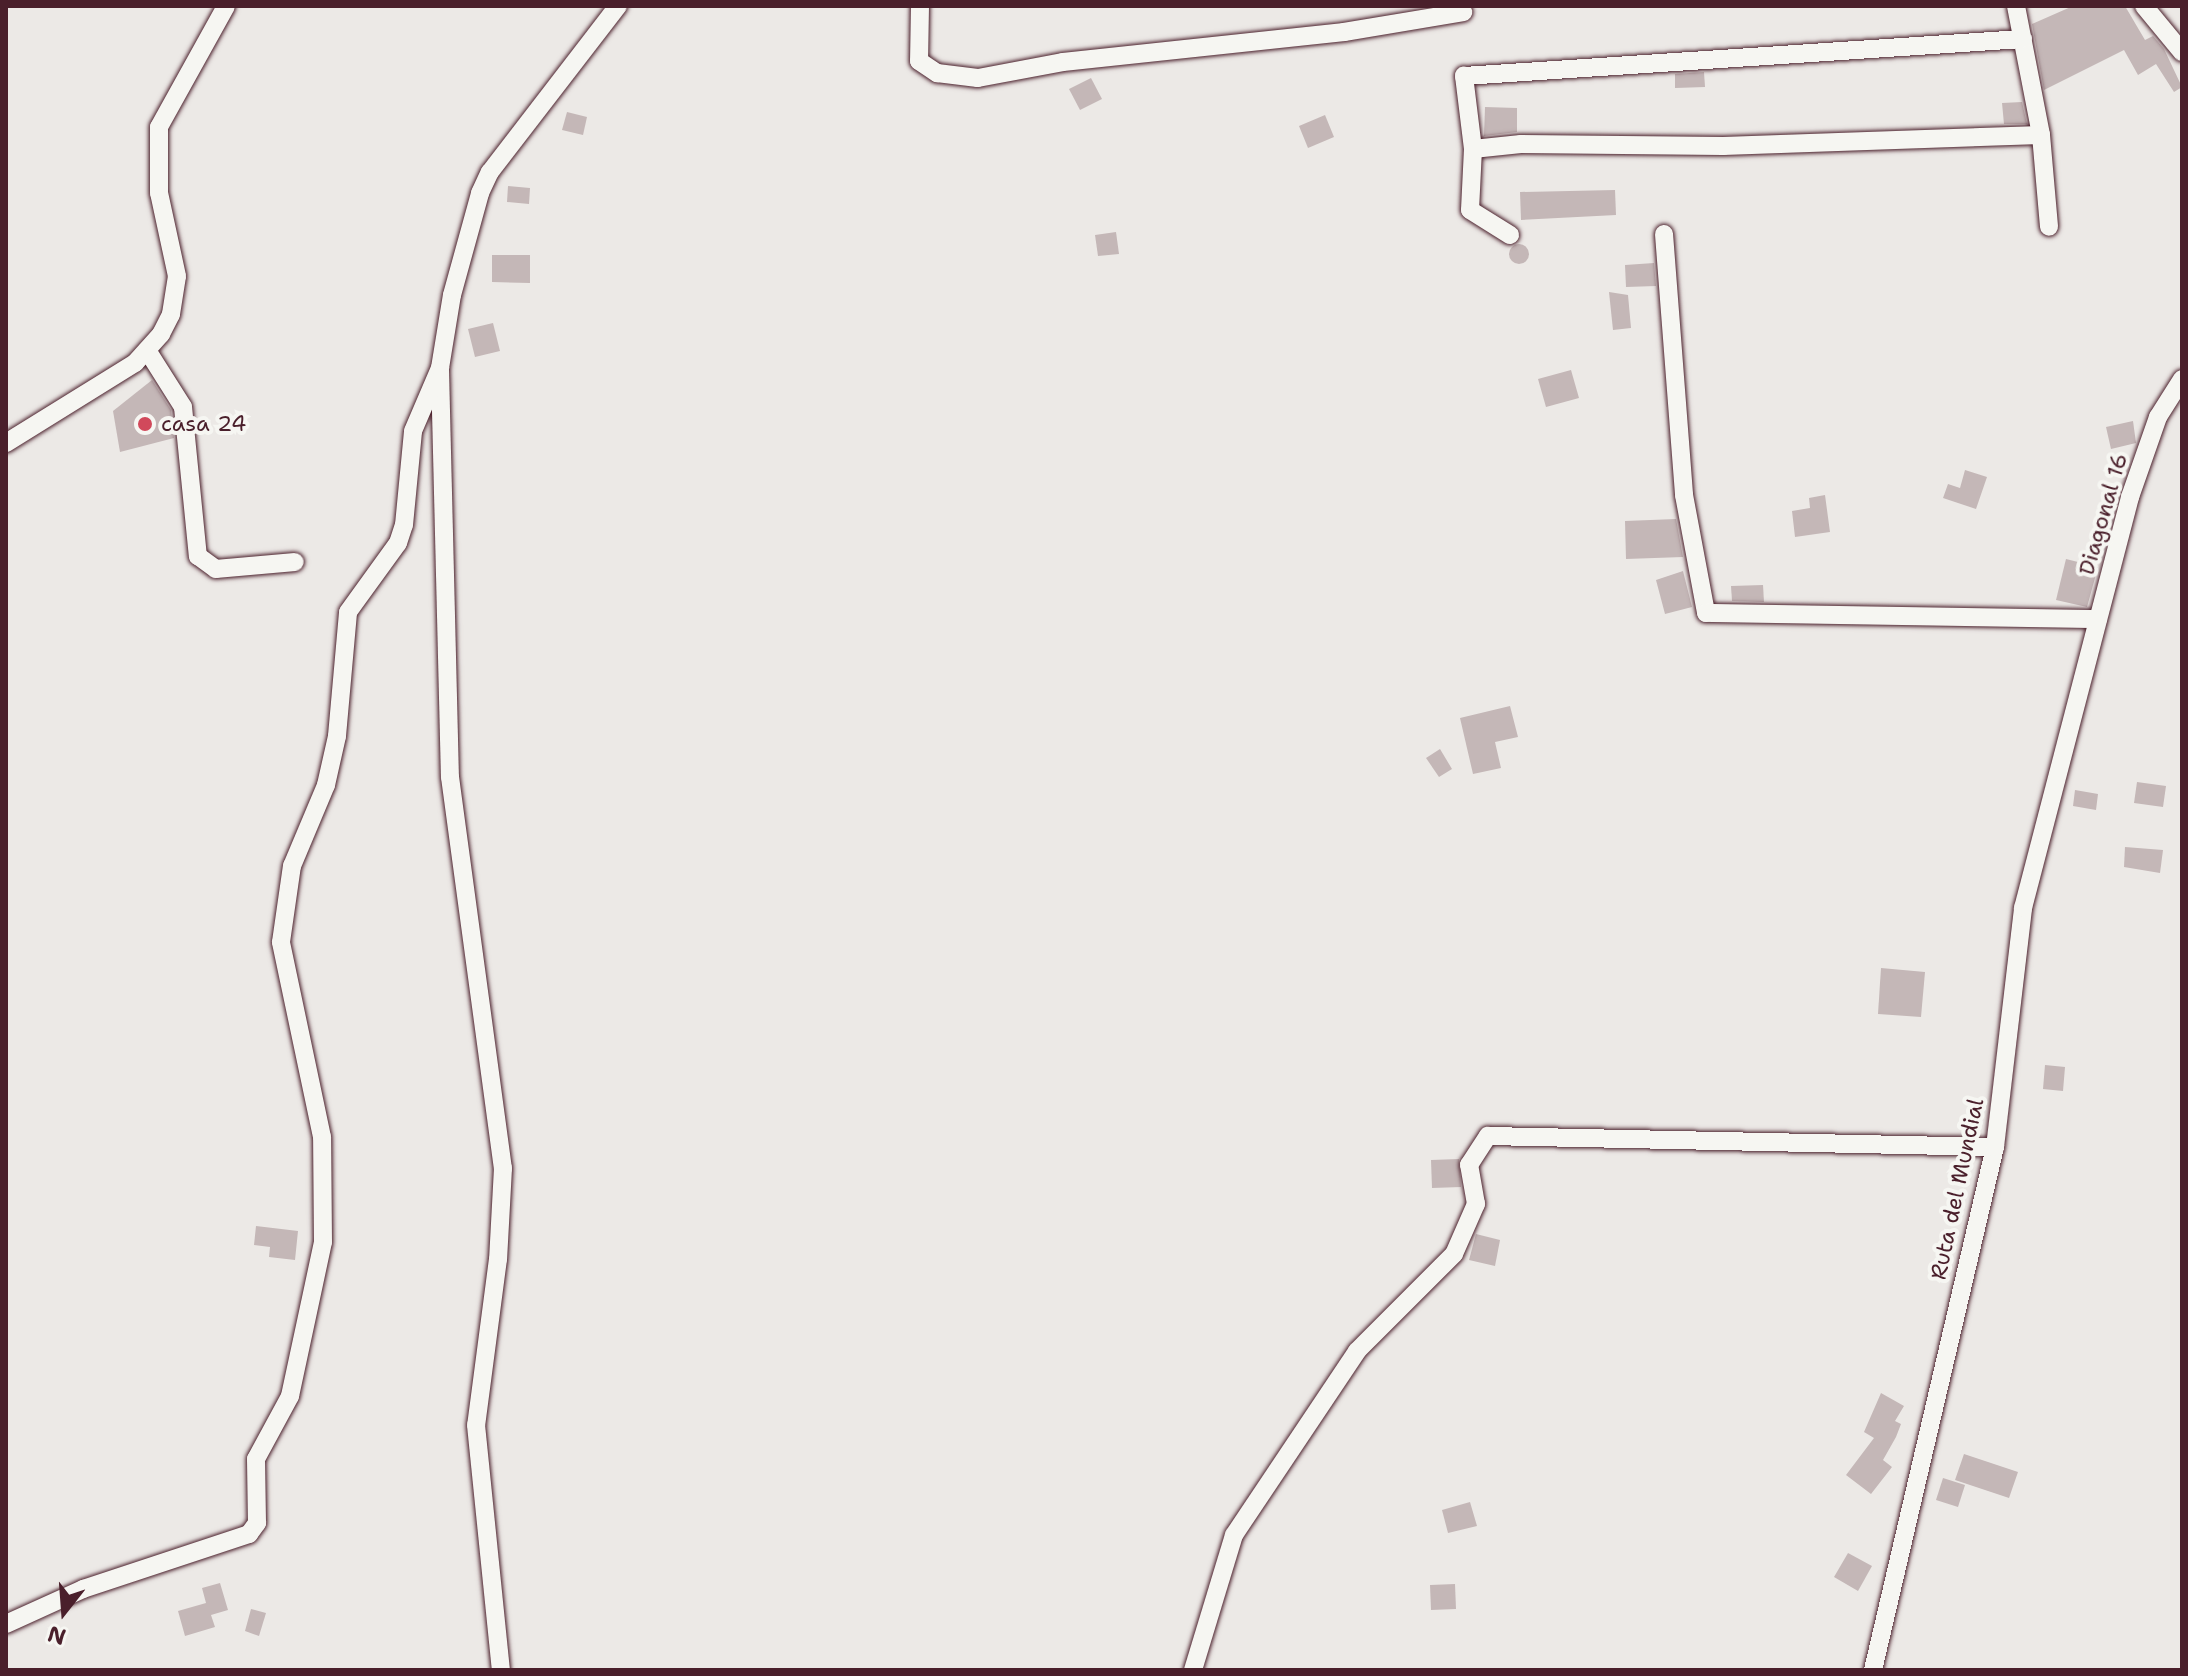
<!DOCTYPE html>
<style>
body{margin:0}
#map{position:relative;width:2188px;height:1676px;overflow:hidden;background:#ece9e6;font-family:"Shantell Sans",sans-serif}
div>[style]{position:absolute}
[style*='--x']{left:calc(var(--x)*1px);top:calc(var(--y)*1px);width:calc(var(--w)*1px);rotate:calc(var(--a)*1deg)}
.building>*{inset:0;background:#c4b7b7}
.round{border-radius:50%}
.roads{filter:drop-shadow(0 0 2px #4a1f2b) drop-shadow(0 0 2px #4a1f2b)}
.minor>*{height:18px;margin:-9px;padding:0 9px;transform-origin:9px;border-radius:9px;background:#f6f6f2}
.dots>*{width:22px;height:22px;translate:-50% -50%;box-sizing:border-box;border:4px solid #f6f6f2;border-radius:50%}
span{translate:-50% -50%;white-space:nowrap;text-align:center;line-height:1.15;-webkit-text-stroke:8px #f6f6f2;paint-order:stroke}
.poi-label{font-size:22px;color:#4a1f2b}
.left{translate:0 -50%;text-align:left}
.street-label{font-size:22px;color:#4a1f2b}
.frame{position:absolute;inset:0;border:8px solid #4a1f2b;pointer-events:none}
.north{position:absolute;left:24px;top:1572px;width:80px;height:80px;-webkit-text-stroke:6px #f6f6f2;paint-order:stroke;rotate:197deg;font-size:22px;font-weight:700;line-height:32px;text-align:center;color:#4a1f2b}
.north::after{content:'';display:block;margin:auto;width:28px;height:36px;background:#4a1f2b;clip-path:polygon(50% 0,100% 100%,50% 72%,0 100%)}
</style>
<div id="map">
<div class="building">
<i style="clip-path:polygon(2073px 6px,2125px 6px,2145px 40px,2153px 36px,2164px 49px,2182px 87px,2174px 92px,2156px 64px,2138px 75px,2124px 50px,2044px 90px,2032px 24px)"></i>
<i style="clip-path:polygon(1704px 72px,1705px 87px,1675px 88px,1675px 74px)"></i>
<i style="clip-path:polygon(1091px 78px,1102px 99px,1080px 110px,1069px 89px)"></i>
<i style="clip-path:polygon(2022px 102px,2027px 124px,2004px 124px,2002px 103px)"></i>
<i style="clip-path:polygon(1485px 107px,1517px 108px,1517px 132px,1484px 136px)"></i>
<i style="clip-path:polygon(567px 112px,587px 117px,583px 135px,562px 130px)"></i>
<i style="clip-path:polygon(1325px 115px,1334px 137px,1308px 148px,1299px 126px)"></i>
<i style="clip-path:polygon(508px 186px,530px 188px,529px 204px,507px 202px)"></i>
<i style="clip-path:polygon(1615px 190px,1616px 215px,1521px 220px,1520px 192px)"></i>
<i style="clip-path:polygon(1116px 232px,1119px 254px,1098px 256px,1095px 235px)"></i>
<i class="round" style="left:1509px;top:244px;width:20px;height:20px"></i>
<i style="clip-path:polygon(492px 255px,530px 255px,530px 283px,492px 282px)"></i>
<i style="clip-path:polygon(1654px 263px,1656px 286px,1626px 287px,1625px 265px)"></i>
<i style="clip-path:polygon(1609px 292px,1628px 295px,1631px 328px,1613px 330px)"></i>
<i style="clip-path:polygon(493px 323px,500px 351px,475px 357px,468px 329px)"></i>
<i style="clip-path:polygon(1571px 370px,1579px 398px,1546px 407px,1538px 379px)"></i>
<i style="clip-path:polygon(152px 380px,171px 410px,174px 438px,120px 452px,113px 411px)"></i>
<i style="clip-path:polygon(2133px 421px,2136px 443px,2111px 449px,2106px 427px)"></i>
<i style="clip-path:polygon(1965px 470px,1987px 477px,1976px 509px,1943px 498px,1948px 484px,1960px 488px)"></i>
<i style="clip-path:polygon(1825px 495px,1830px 532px,1795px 537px,1792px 511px,1810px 508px,1809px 498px)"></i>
<i style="clip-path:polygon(1676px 519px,1683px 557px,1626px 559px,1625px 521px)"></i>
<i style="clip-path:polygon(2066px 559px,2098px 567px,2087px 607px,2056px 600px)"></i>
<i style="clip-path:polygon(1683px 571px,1692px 607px,1665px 614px,1656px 580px)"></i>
<i style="clip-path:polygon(1763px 585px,1764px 602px,1732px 601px,1731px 586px)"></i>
<i style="clip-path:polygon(1510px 706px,1518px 737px,1495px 742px,1501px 768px,1473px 774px,1460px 718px)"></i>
<i style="clip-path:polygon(1440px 749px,1452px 769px,1439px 777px,1426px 758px)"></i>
<i style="clip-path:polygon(2137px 782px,2166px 786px,2163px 807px,2134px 803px)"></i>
<i style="clip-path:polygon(2075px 790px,2098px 794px,2096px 810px,2073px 806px)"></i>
<i style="clip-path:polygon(2125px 847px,2163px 850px,2160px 873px,2124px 867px)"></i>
<i style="clip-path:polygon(1881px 968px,1925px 972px,1921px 1017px,1878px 1014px)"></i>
<i style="clip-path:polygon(2045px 1065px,2065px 1067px,2063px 1091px,2043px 1089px)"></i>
<i style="clip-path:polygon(1459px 1159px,1461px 1187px,1432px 1188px,1431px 1160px)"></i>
<i style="clip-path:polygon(256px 1226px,298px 1231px,295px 1260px,269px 1257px,270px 1247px,254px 1245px)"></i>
<i style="clip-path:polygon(1476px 1234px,1500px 1240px,1495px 1266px,1469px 1260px)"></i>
<i style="clip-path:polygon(1881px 1393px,1904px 1406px,1895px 1421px,1901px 1424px,1896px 1437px,1883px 1460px,1892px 1467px,1871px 1494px,1846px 1475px,1874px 1438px,1864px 1432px)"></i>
<i style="clip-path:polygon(1964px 1454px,2018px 1472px,2009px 1498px,1955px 1480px)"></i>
<i style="clip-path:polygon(1943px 1478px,1965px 1485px,1958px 1507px,1936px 1500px)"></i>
<i style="clip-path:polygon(1470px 1502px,1477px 1526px,1448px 1533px,1442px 1510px)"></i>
<i style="clip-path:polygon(1848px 1553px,1872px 1566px,1858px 1591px,1834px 1577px)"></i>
<i style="clip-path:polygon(220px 1583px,228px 1610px,211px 1615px,215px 1627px,185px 1636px,178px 1611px,206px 1603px,202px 1588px)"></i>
<i style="clip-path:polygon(1455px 1584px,1456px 1609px,1431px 1610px,1430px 1585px)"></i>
<i style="clip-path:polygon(251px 1609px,266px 1613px,259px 1636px,245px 1631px)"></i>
</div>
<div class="roads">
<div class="minor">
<i style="--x:920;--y:6;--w:55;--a:91"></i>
<i style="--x:919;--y:61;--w:22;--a:34"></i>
<i style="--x:937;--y:73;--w:41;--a:7"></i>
<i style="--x:978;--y:78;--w:86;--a:-10.7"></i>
<i style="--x:1063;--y:62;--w:283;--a:-6.1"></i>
<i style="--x:1344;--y:32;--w:121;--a:-9.5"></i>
<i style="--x:2016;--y:6;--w:131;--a:79"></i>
<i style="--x:2041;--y:135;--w:92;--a:85"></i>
<i style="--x:2144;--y:6;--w:60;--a:50.4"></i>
<i style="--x:1473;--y:149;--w:48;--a:-5.9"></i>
<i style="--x:1521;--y:144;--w:202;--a:0.6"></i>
<i style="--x:1723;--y:146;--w:318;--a:-2"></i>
<i style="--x:1664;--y:234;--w:262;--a:85.6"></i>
<i style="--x:1684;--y:495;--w:120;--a:79.4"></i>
<i style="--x:1706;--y:613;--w:392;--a:0.9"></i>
<i style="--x:1510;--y:235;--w:47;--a:-148"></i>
<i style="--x:1470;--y:210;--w:61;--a:-87.2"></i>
<i style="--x:1473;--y:149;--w:74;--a:-97"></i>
<i style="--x:1464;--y:76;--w:560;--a:-3.79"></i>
<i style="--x:147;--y:350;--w:67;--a:57.7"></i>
<i style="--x:183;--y:407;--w:150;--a:84.3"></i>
<i style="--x:198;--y:556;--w:22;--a:36"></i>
<i style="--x:216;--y:569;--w:79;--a:-5.1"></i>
<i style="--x:440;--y:370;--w:407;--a:88.6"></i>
<i style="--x:450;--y:777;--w:395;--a:82.3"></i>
<i style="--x:503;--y:1168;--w:91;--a:93.1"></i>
<i style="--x:498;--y:1259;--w:167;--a:97.5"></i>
<i style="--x:476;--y:1425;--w:246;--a:84.2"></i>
<i style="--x:6;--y:443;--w:152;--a:-31.8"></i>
<i style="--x:135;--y:363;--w:39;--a:-48"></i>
<i style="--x:161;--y:334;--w:22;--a:-63"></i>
<i style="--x:171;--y:314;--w:38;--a:-81"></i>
<i style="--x:177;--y:276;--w:85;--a:-102.2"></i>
<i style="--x:159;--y:193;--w:66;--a:-90"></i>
<i style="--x:159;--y:127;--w:138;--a:-61"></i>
<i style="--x:6;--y:1624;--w:85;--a:-24.4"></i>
<i style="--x:83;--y:1589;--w:175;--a:-18.3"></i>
<i style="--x:249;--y:1534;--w:14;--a:-54"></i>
<i style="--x:257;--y:1523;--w:64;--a:-90.9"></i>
<i style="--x:256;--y:1459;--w:72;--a:-61.6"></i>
<i style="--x:290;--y:1396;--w:157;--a:-77.9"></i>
<i style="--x:323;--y:1242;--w:105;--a:-90.5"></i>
<i style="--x:322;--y:1137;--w:199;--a:-101.9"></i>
<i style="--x:281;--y:942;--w:77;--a:-81.8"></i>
<i style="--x:292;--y:866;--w:88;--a:-67.2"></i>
<i style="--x:326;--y:785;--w:50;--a:-77.3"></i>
<i style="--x:337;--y:736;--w:124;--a:-84.9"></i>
<i style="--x:348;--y:612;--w:85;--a:-54.1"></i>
<i style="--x:398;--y:543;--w:19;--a:-72"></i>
<i style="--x:404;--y:525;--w:94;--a:-84.5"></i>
<i style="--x:413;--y:431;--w:69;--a:-66.8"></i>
<i style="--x:440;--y:368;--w:74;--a:-80.7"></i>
<i style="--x:452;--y:295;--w:106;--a:-74.6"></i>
<i style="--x:480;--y:193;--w:23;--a:-65"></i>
<i style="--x:490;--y:172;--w:210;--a:-52.4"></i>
<i style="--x:1193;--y:1670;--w:141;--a:-73.1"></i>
<i style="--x:1234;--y:1535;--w:221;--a:-56.2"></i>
<i style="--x:1357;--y:1351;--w:137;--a:-45"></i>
<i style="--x:1454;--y:1254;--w:55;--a:-66.3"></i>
<i style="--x:1476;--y:1204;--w:40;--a:-100"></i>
<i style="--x:1469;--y:1165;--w:35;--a:-57"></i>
<i style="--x:1488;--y:1136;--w:507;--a:1.24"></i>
<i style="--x:1873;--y:1670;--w:537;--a:-76.87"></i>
<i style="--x:1995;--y:1147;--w:241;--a:-83.3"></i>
<i style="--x:2023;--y:908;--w:425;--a:-75.4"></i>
<i style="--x:2130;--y:497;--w:85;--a:-70.7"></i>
<i style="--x:2158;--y:417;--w:45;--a:-57.7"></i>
</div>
</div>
<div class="dots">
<i style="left:145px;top:424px;background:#d1495b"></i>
</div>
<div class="poi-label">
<span class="left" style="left:161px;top:424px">casa 24</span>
</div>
<div class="street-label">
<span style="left:2103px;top:514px;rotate:-74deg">Diagonal 16</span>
<span style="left:1957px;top:1189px;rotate:-78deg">Ruta del Mundial</span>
</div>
<div class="frame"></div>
<div class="north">N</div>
</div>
